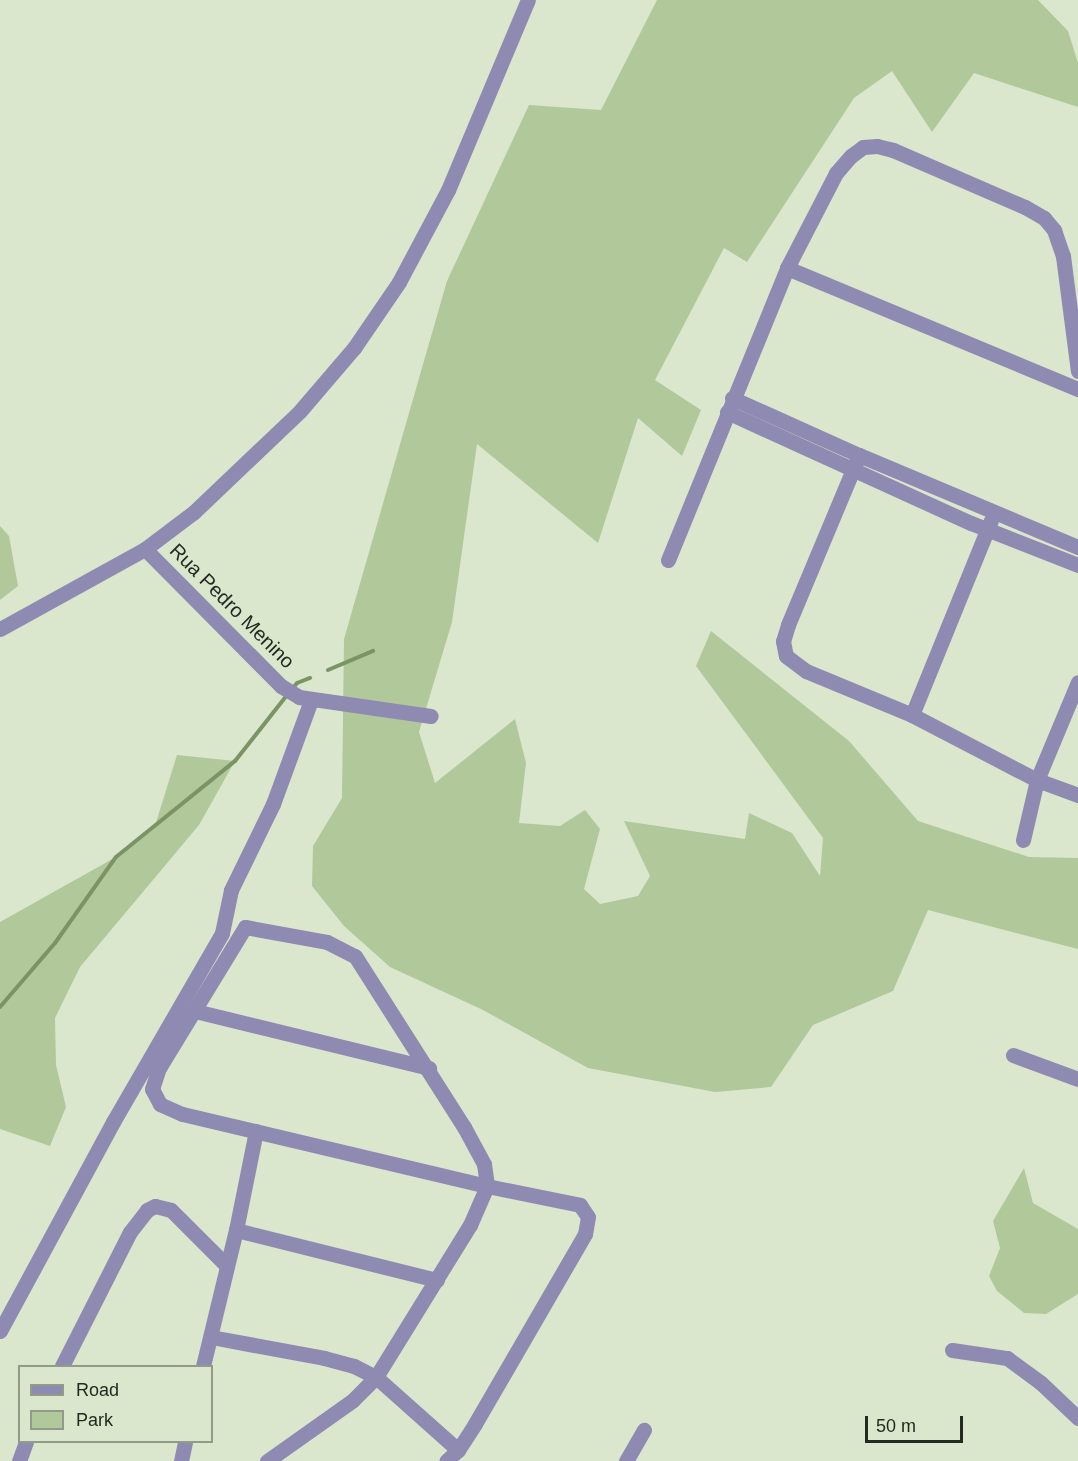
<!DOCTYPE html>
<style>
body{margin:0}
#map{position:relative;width:1078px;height:1461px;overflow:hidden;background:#dae7cd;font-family:Arial,sans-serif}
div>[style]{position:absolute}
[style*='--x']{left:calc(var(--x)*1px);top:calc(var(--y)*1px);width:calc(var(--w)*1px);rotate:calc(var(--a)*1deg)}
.green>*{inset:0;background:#b1c89a}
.stream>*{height:4px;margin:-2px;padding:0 2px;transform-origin:2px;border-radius:2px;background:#7c9365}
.minor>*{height:15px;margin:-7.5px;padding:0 7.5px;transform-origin:7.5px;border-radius:7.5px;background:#8f8ab2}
span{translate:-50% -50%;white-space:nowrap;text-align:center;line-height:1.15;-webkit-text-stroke:5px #dae7cd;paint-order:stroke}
.street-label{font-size:20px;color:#252a20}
.legend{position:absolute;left:18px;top:1365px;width:195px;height:78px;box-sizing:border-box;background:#dae7cd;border:2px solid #929b88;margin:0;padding:8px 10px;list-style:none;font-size:18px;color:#252a20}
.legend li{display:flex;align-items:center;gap:12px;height:30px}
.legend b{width:30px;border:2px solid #929b88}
.scale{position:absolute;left:865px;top:1416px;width:98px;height:27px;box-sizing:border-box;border:3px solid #252a20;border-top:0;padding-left:8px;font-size:18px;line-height:21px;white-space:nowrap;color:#252a20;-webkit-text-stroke:4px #dae7cd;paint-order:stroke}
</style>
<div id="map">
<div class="green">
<i style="clip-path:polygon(657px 0,1038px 0,1068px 31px,1078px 63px,1078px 107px,974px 73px,932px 132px,892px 71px,854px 98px,747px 262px,724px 248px,655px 380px,701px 410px,682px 456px,638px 418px,598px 543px,477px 444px,452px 622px,419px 732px,435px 783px,515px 719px,526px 763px,519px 823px,560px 826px,585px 810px,600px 829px,584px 889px,600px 904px,638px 896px,650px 876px,624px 821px,745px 839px,749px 813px,792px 833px,820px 876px,823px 838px,696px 666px,711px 631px,849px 741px,918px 821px,1029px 857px,1078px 858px,1078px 949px,928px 910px,893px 991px,813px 1025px,771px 1087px,715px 1092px,588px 1068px,483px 1010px,390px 967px,344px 926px,312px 886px,313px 846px,342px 798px,344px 639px,447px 281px,529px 105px,601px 110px)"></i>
<i style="clip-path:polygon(0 526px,9px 536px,18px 586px,0 600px)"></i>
<i style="clip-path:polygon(177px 755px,235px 761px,199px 825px,80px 967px,55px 1018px,56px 1065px,66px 1107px,50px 1146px,0 1129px,0 922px,116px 857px,154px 829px)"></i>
<i style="clip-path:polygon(1024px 1168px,1033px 1203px,1078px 1229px,1078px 1294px,1046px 1314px,1024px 1313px,997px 1291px,989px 1276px,1000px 1248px,993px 1221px)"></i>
</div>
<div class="stream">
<i style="--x:328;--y:670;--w:49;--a:-22.9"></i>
<i style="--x:293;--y:688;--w:6;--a:-51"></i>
<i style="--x:297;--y:683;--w:14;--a:-21"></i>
<i style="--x:0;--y:1007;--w:84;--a:-49.3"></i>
<i style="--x:55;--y:943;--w:105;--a:-54.7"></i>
<i style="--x:116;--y:857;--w:153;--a:-38.9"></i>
<i style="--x:235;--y:761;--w:85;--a:-51.7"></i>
</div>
<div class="minor">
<i style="--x:787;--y:268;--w:315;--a:22.6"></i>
<i style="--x:732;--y:398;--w:139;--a:24.2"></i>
<i style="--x:859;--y:455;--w:238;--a:22.8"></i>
<i style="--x:727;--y:412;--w:268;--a:24.5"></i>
<i style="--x:971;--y:523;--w:115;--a:21.4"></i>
<i style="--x:859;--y:455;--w:184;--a:112.7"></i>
<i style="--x:788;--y:625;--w:17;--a:107"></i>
<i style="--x:783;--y:641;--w:15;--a:79"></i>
<i style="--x:786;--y:656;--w:25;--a:37"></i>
<i style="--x:806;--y:671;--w:115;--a:22.5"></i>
<i style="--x:912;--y:715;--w:141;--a:27.5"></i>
<i style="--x:1037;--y:780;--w:44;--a:20.1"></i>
<i style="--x:145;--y:549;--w:193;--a:45.2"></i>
<i style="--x:281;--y:686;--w:21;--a:31"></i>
<i style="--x:299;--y:697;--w:133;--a:8.2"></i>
<i style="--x:668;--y:560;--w:315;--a:-67.8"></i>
<i style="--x:787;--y:268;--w:107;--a:-62.7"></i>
<i style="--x:836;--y:173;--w:23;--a:-49"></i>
<i style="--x:851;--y:156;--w:15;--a:-37"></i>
<i style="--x:863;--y:147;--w:14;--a:-4"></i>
<i style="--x:877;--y:146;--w:16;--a:14"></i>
<i style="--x:893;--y:150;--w:144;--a:23.4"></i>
<i style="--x:1025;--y:207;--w:22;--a:30"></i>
<i style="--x:1044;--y:218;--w:16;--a:50"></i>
<i style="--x:1054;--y:230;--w:28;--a:71"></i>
<i style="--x:1063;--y:256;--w:116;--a:82.6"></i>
<i style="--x:0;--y:629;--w:166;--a:-28.9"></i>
<i style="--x:145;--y:549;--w:61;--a:-37.1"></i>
<i style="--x:194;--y:512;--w:146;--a:-43.6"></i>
<i style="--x:300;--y:411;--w:83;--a:-49.4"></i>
<i style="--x:354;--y:348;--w:80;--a:-55.7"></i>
<i style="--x:399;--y:282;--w:104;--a:-62"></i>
<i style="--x:448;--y:190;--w:206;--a:-67.2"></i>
<i style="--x:912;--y:715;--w:210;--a:-67.9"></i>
<i style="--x:1023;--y:840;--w:62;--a:-76.9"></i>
<i style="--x:1037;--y:780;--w:106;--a:-67.3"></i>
<i style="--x:245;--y:927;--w:83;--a:10.4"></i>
<i style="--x:327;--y:942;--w:31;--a:27"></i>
<i style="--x:355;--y:956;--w:203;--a:57.5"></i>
<i style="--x:464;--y:1127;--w:42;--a:61.6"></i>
<i style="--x:484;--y:1164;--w:22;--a:82"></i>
<i style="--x:487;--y:1186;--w:313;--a:-166.7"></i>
<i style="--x:182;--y:1114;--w:24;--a:-156"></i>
<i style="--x:160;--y:1104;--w:17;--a:-118"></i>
<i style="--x:152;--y:1089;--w:22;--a:-72"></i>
<i style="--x:159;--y:1068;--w:165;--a:-58.6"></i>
<i style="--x:195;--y:1011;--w:241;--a:13.7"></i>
<i style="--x:1013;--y:1055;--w:69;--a:20.3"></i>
<i style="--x:236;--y:1230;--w:207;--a:14"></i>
<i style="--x:0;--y:1331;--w:238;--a:-61.6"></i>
<i style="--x:113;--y:1122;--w:218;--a:-60"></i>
<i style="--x:222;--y:933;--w:44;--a:-78.2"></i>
<i style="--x:231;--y:890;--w:96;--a:-64"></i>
<i style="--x:273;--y:804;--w:111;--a:-69.9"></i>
<i style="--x:211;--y:1337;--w:115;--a:10.5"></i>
<i style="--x:324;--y:1358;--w:31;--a:15"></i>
<i style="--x:354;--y:1366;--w:25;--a:27"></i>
<i style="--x:376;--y:1377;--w:110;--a:41.7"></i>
<i style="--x:952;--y:1350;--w:56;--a:8.3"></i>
<i style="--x:1007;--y:1358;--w:42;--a:36.3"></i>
<i style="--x:1041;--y:1383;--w:51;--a:43.4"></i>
<i style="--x:62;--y:1366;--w:150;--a:-63.1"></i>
<i style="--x:130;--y:1232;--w:28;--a:-52"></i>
<i style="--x:147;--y:1210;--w:9;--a:-27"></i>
<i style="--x:155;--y:1206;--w:16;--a:14"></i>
<i style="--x:171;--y:1210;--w:79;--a:45"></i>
<i style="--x:203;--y:1366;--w:140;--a:-76.4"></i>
<i style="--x:236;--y:1230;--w:101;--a:-78.6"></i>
<i style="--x:19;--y:1461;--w:20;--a:-70"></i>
<i style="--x:181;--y:1461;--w:19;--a:-78"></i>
<i style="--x:267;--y:1461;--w:105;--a:-35.3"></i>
<i style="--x:353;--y:1400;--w:33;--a:-45"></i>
<i style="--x:376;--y:1377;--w:179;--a:-58.3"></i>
<i style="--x:470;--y:1225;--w:43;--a:-66.4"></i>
<i style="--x:487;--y:1186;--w:95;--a:11.5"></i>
<i style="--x:580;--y:1205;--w:14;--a:56"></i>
<i style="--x:588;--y:1217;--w:17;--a:100"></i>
<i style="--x:585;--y:1234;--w:220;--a:120.1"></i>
<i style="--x:475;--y:1424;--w:31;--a:123"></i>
<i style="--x:458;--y:1450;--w:16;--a:137"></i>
<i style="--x:626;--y:1461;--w:36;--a:-60"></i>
</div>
<div class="street-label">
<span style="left:232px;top:606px;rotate:45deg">Rua Pedro Menino</span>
</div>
<ul class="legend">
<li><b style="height:8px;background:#8f8ab2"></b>Road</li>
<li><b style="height:16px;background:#b1c89a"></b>Park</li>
</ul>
<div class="scale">50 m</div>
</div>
